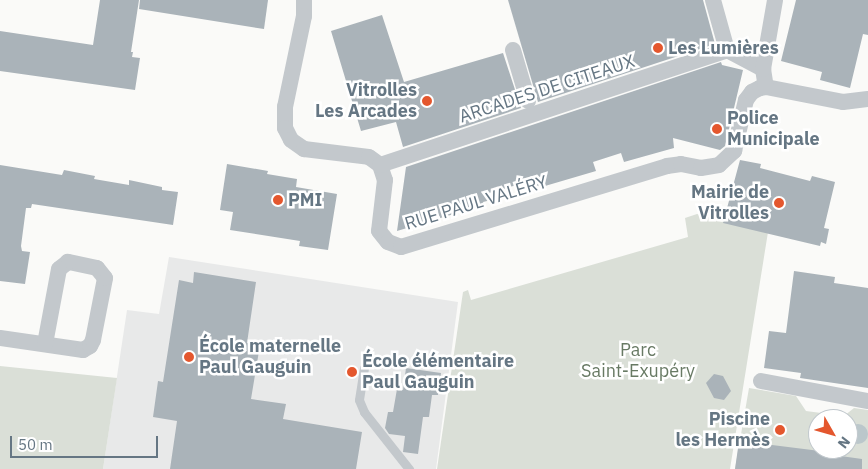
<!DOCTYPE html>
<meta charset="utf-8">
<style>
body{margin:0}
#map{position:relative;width:868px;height:469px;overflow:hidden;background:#fafaf8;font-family:"IBM Plex Sans",sans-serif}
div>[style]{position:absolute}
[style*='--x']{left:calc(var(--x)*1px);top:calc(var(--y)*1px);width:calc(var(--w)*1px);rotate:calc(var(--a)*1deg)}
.built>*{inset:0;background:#e8e9e9}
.green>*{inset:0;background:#dadfd7}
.water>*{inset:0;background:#bbc7cb}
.round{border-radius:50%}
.building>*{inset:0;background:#aab3b9}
.lane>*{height:9px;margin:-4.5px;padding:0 4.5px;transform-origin:4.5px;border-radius:4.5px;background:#c3c8cc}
.street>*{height:16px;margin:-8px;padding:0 8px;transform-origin:8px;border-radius:8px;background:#c3c8cc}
.dots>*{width:14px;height:14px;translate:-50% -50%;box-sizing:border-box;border:2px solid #fff;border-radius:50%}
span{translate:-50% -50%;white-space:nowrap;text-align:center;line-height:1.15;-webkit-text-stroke:5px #fff;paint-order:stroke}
.poi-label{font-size:18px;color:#657683;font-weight:700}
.left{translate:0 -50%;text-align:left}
.right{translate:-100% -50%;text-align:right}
.street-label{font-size:18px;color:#657683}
.park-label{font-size:18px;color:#687a64}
.north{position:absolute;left:808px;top:409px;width:50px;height:50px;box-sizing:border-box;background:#fff;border:1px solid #c1c8cd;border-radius:50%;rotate:128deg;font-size:14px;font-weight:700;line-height:20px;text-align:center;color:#657683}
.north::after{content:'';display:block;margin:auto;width:18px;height:22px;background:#e4572e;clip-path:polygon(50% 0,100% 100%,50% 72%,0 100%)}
.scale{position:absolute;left:10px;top:436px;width:148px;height:22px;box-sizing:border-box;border:2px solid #657683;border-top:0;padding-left:6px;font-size:15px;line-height:18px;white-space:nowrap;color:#657683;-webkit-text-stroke:4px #fff;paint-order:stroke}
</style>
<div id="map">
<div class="built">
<i style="clip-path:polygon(169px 257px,458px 302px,436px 469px,103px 469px,127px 310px,159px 314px)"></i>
</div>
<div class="green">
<i style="clip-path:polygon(697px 214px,768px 232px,730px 469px,437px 469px,463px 292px,468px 290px,471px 300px,688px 237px,685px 218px)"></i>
<i style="clip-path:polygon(0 366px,117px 378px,103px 469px,0 469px)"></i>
<i style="clip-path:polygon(evenodd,749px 388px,796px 396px,806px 411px,844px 416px,854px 408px,868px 410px,868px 469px,735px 469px,749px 388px,818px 419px,848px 419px,848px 449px,818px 449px,818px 419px)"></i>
</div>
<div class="water">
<i class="round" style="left:848px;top:424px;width:20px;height:20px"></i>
</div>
<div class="building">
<i style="clip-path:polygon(100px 0,139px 0,131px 52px,133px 52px,132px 57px,140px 58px,135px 90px,0 71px,0 31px,93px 45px)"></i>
<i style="clip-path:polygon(140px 0,268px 0,264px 29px,139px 9px)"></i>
<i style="clip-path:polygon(508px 0,703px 0,715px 44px,538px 102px)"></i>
<i style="clip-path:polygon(796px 0,868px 0,868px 35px,863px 34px,850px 88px,820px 80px,822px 72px,781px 61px)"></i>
<i style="clip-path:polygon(382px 15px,404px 82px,503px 53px,521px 108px,403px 147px,396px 122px,361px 131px,331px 31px)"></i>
<i style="clip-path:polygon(721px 62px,722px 65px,743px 70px,725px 146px,720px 150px,673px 138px,674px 148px,624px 162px,621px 153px,593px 162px,596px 171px,545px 186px,544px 184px,536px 186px,534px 180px,489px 193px,491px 200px,483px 202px,484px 205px,397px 231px,406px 167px)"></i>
<i style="clip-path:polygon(740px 160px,761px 164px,760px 168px,810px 181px,812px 176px,835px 182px,824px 228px,829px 229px,826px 244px,821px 242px,820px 246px,723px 223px)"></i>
<i style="clip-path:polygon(227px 164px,268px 171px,267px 174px,297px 179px,296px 187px,337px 194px,328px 250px,299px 246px,300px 241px,230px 230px,233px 212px,220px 210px)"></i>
<i style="clip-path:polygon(0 165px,62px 175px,64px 170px,95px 176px,94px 179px,129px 185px,129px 180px,162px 187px,162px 190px,178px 192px,173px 225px,32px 204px,31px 208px,26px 208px,21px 246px,22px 251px,30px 252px,25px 284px,0 281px)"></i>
<i style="clip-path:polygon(794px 271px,835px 277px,834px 283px,868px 288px,868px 388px,800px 378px,801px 373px,764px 368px,769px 331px,786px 333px)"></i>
<i style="clip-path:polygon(194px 272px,256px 282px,247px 343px,260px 345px,251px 399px,286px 404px,283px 419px,362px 432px,356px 469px,170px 469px,177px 421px,153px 417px,158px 381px,163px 382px,179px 280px,193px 283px)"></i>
<i style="clip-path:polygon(406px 368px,441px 373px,438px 395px,432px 395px,429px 417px,423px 417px,418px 454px,403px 452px,405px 436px,389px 434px,385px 428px,388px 412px,393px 412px,397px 389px,403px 390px)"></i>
<i style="clip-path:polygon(714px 374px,723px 376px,731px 391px,724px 400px,714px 398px,706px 383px)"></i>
<i style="clip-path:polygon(739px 441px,820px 451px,819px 453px,862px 459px,862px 469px,735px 469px)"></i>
</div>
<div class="lane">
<i style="--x:364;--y:368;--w:32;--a:99"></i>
<i style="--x:359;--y:400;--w:13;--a:67"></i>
<i style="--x:364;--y:412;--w:73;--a:51.7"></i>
</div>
<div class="street">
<i style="--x:304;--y:0;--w:16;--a:90"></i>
<i style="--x:304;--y:16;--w:93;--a:101.8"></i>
<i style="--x:285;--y:107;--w:21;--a:90"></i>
<i style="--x:285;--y:128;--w:13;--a:63"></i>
<i style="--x:291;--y:140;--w:16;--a:35"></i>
<i style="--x:304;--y:149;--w:65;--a:7"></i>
<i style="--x:369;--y:157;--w:14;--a:36"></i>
<i style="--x:380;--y:165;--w:16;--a:72"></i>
<i style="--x:385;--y:180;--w:51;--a:96.7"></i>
<i style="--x:379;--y:231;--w:14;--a:51"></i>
<i style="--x:388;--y:242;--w:14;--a:21"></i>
<i style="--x:401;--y:247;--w:278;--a:-16.9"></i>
<i style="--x:667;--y:166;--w:14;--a:-8"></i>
<i style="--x:681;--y:164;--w:20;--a:11"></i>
<i style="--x:701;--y:168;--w:18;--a:-9"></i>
<i style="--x:719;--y:165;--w:21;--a:-43"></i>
<i style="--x:734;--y:151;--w:52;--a:-76.8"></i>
<i style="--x:746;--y:100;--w:10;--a:-53"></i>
<i style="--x:752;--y:92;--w:9;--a:-27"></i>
<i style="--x:760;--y:88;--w:6;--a:-9"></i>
<i style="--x:766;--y:87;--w:78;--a:11"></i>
<i style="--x:843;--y:102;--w:25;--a:-7"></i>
<i style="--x:713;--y:0;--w:52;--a:74.4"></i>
<i style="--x:727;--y:50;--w:41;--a:27.8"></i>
<i style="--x:763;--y:69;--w:18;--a:81"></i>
<i style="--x:513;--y:50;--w:53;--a:73.6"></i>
<i style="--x:763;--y:69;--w:70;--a:-80.1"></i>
<i style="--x:380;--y:165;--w:366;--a:-18.3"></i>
<i style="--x:0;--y:338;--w:84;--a:8.2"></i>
<i style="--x:83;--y:350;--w:8;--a:-30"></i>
<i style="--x:90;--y:346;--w:7;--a:-63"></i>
<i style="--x:93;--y:340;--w:63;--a:-79"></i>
<i style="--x:105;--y:278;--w:13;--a:-129"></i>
<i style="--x:97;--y:268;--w:30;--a:-168"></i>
<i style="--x:68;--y:262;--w:11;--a:142"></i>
<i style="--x:59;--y:269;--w:76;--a:100.6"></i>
<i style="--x:761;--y:381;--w:109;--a:10.6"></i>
</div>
<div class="dots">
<i style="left:658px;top:48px;background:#e4572e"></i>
<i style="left:427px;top:101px;background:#e4572e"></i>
<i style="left:717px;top:129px;background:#e4572e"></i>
<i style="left:278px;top:200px;background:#e4572e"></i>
<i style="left:779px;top:203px;background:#e4572e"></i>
<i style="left:189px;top:357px;background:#e4572e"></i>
<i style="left:352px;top:372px;background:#e4572e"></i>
<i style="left:780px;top:430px;background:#e4572e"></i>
</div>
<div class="poi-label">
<span class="left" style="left:668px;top:48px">Les Lumières</span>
<span class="right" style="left:417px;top:101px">Vitrolles<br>Les Arcades</span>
<span class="left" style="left:727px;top:129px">Police<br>Municipale</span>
<span class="right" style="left:769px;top:203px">Mairie de<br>Vitrolles</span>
<span class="left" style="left:288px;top:200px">PMI</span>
<span class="left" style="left:199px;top:357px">École maternelle<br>Paul Gauguin</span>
<span class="left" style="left:362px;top:372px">École élémentaire<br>Paul Gauguin</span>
<span class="right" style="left:770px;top:430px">Piscine<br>les Hermès</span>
</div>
<div class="street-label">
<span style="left:547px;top:89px;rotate:-18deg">ARCADES DE CITEAUX</span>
<span style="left:476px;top:203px;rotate:-17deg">RUE PAUL VALÉRY</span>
</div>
<div class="park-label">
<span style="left:638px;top:361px">Parc<br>Saint-Exupéry</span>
</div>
<div class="north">N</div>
<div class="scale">50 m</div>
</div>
